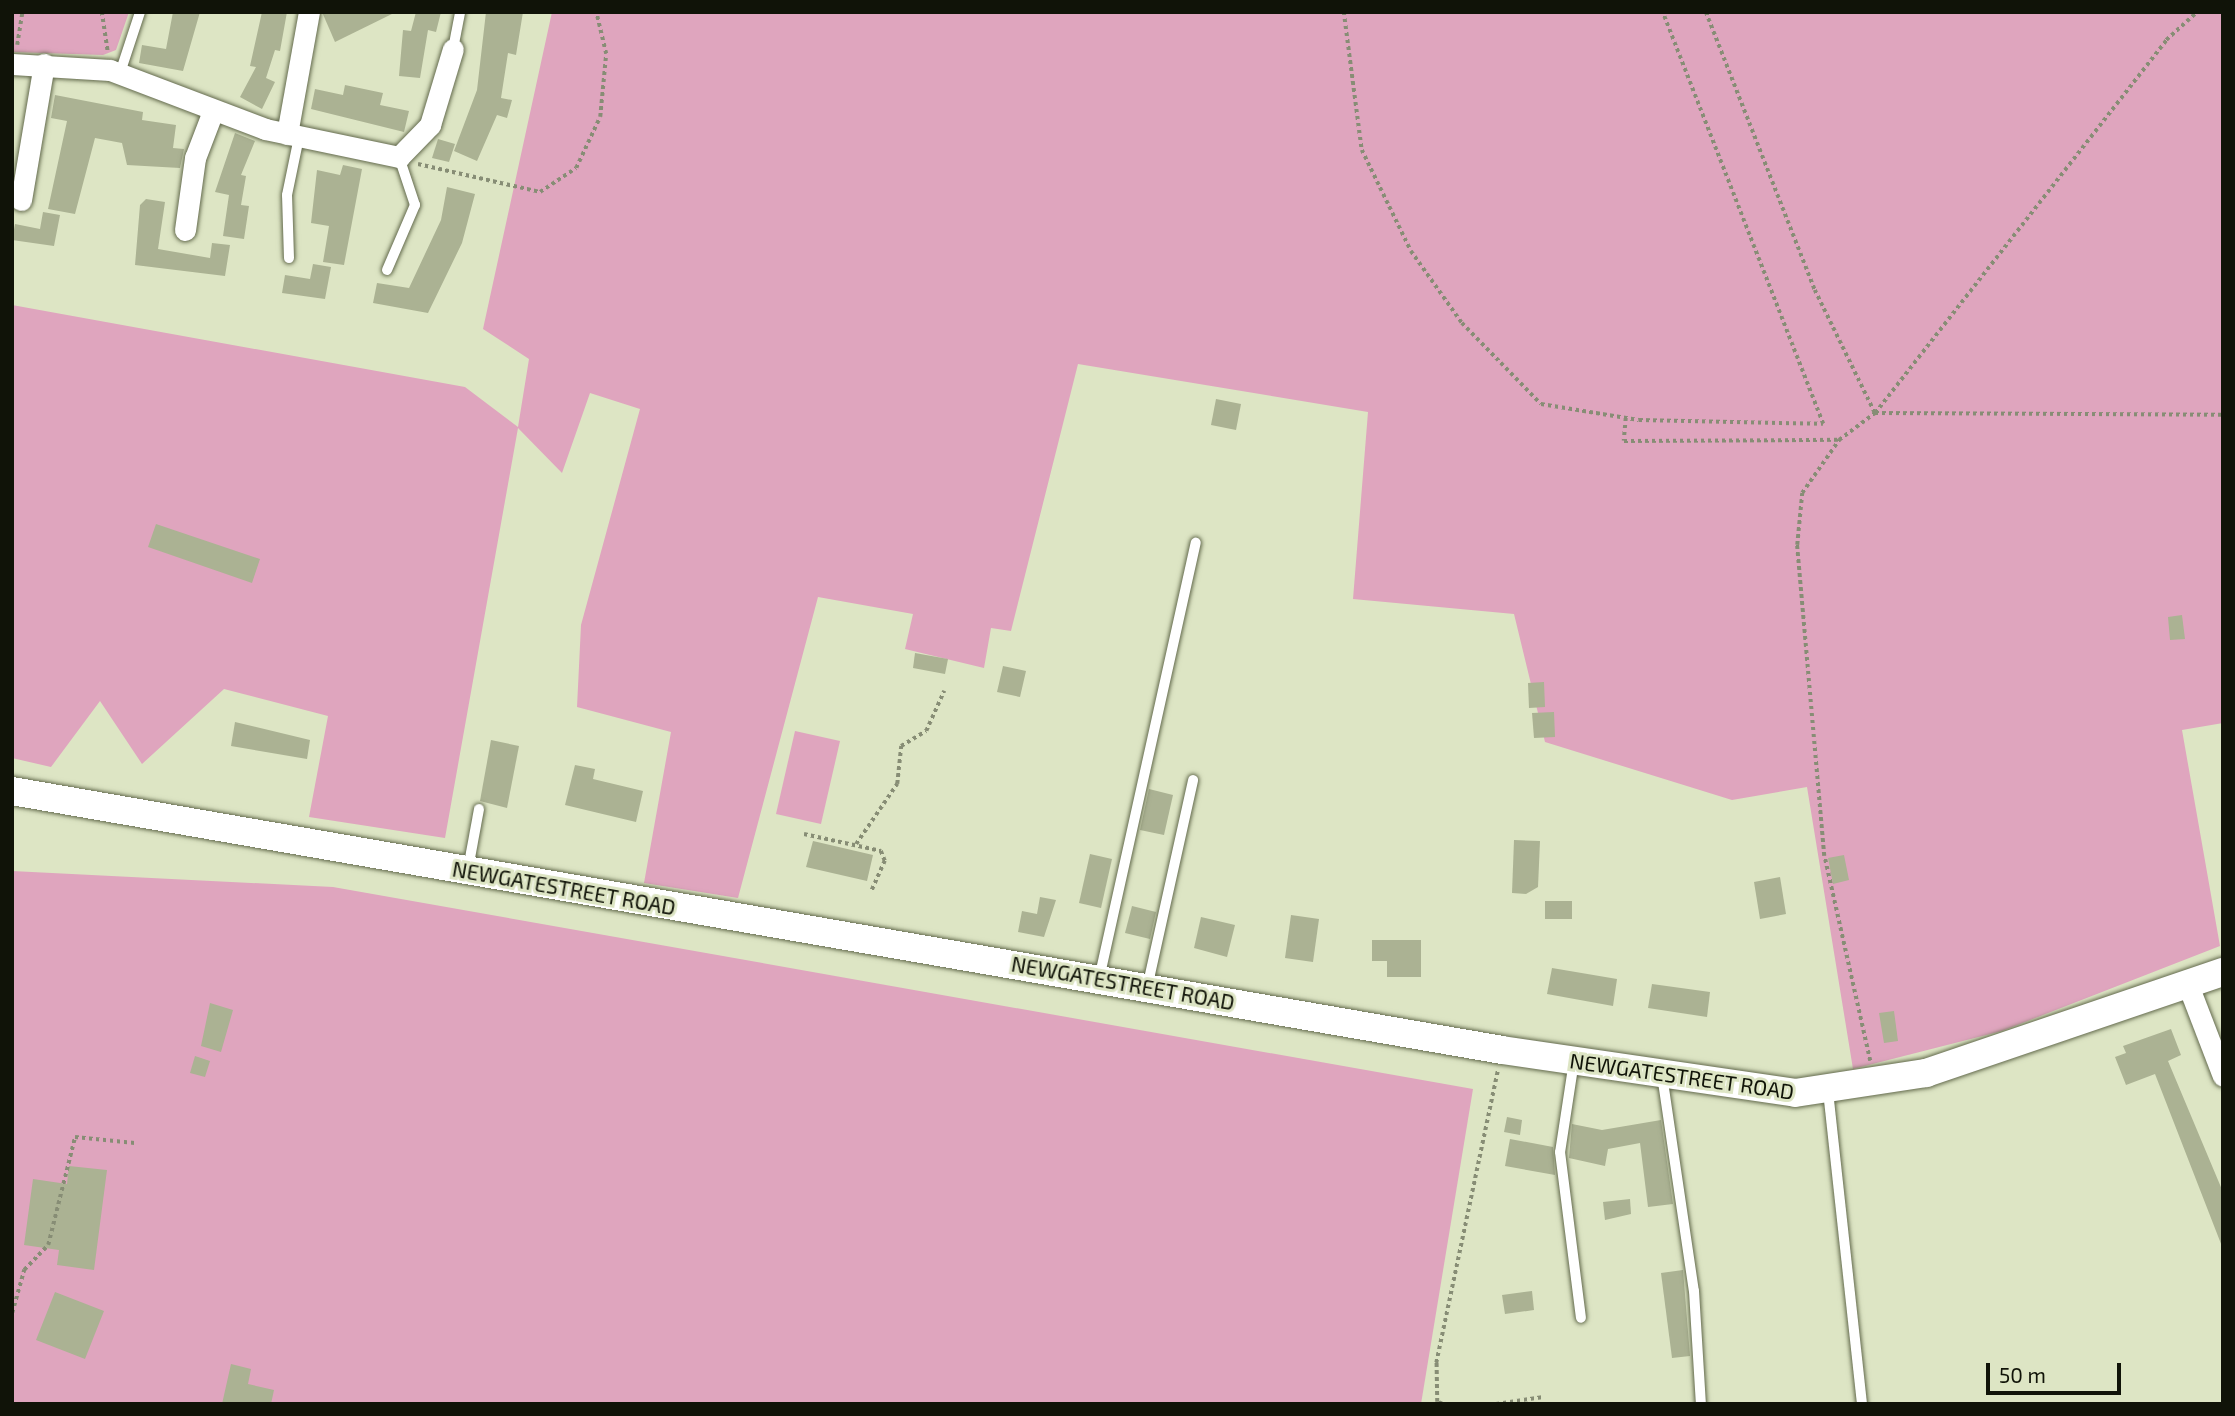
<!DOCTYPE html>
<style>
body{margin:0}
#map{position:relative;width:2235px;height:1416px;overflow:hidden;background:#dde5c4;font-family:"Exo 2",sans-serif}
div>[style]{position:absolute}
[style*='--x']{left:calc(var(--x)*1px);top:calc(var(--y)*1px);width:calc(var(--w)*1px);rotate:calc(var(--a)*1deg)}
.green>*{inset:0;background:#dfa5be}
.building>*{inset:0;background:#abb293}
.path>*{height:3.5px;margin-top:-1.75px;transform-origin:0;background:repeating-linear-gradient(90deg,#878d75 0 3.5px,transparent 0 7px)}
.roads{filter:drop-shadow(0 0 2px #636a4d) drop-shadow(0 0 2px #636a4d)}
.lane>*{height:10px;margin:-5px;padding:0 5px;transform-origin:5px;border-radius:5px;background:#fff}
.street>*{height:21px;margin:-10.5px;padding:0 10.5px;transform-origin:10.5px;border-radius:10.5px;background:#fff}
.secondary>*{height:28px;margin:-14px;padding:0 14px;transform-origin:14px;border-radius:14px;background:#fff}
span{translate:-50% -50%;white-space:nowrap;text-align:center;line-height:1.15;-webkit-text-stroke:6px #dde5c4;paint-order:stroke}
.street-label{font-size:21px;color:#101308}
.frame{position:absolute;inset:0;border:14px solid #101308;pointer-events:none}
.scale{position:absolute;left:1986px;top:1363px;width:135px;height:32px;box-sizing:border-box;border:4px solid #101308;border-top:0;padding-left:9px;font-size:21px;line-height:24px;white-space:nowrap;color:#101308;-webkit-text-stroke:5px #dde5c4;paint-order:stroke}
</style>
<div id="map">
<div class="green">
<i style="clip-path:polygon(12px 12px,129px 12px,116px 50px,103px 55px,12px 52px)"></i>
<i style="clip-path:polygon(552px 12px,2223px 12px,2223px 723px,2182px 730px,2220px 946px,2002px 1031px,1853px 1069px,1807px 787px,1732px 800px,1545px 742px,1514px 614px,1353px 599px,1368px 412px,1078px 364px,1011px 631px,991px 628px,984px 668px,905px 649px,913px 614px,818px 597px,738px 898px,644px 883px,671px 732px,577px 707px,581px 625px,640px 409px,590px 393px,562px 473px,518px 428px,445px 838px,309px 817px,328px 716px,224px 689px,142px 764px,100px 701px,51px 767px,12px 758px,12px 305px,465px 387px,518px 427px,529px 359px,483px 329px)"></i>
<i style="clip-path:polygon(795px 731px,840px 741px,821px 824px,776px 814px)"></i>
<i style="clip-path:polygon(12px 871px,333px 887px,1473px 1089px,1421px 1404px,12px 1404px)"></i>
</div>
<div class="building">
<i style="clip-path:polygon(173px 12px,200px 12px,183px 71px,139px 63px,142px 45px,166px 49px)"></i>
<i style="clip-path:polygon(262px 12px,287px 12px,280px 51px,275px 50px,266px 78px,275px 82px,262px 109px,240px 97px,256px 67px,250px 66px)"></i>
<i style="clip-path:polygon(322px 12px,396px 12px,335px 42px)"></i>
<i style="clip-path:polygon(416px 12px,441px 12px,436px 32px,428px 30px,420px 78px,399px 76px,403px 30px,411px 31px)"></i>
<i style="clip-path:polygon(486px 12px,523px 12px,516px 55px,508px 53px,501px 98px,512px 100px,507px 118px,497px 115px,477px 161px,454px 151px,477px 90px)"></i>
<i style="clip-path:polygon(345px 85px,383px 93px,380px 105px,409px 111px,404px 132px,311px 109px,315px 89px,343px 95px)"></i>
<i style="clip-path:polygon(55px 95px,143px 112px,142px 120px,176px 125px,173px 148px,184px 149px,180px 168px,127px 165px,122px 143px,95px 138px,75px 214px,48px 209px,67px 121px,51px 118px)"></i>
<i style="clip-path:polygon(235px 133px,255px 141px,241px 175px,246px 176px,241px 205px,249px 206px,244px 239px,223px 236px,229px 195px,215px 192px)"></i>
<i style="clip-path:polygon(438px 139px,455px 144px,449px 162px,432px 158px)"></i>
<i style="clip-path:polygon(343px 165px,362px 169px,344px 265px,323px 262px,329px 226px,311px 223px,317px 170px,340px 175px)"></i>
<i style="clip-path:polygon(447px 187px,475px 194px,462px 243px,428px 313px,373px 303px,377px 283px,409px 288px,441px 220px)"></i>
<i style="clip-path:polygon(146px 199px,165px 202px,158px 249px,210px 258px,212px 243px,230px 245px,225px 276px,135px 265px,140px 205px)"></i>
<i style="clip-path:polygon(43px 212px,60px 215px,54px 246px,12px 240px,15px 224px,40px 229px)"></i>
<i style="clip-path:polygon(313px 264px,331px 267px,325px 299px,282px 293px,285px 275px,310px 279px)"></i>
<i style="clip-path:polygon(1216px 399px,1241px 404px,1236px 430px,1211px 425px)"></i>
<i style="clip-path:polygon(156px 524px,260px 559px,252px 583px,148px 547px)"></i>
<i style="clip-path:polygon(2182px 615px,2185px 639px,2170px 640px,2168px 617px)"></i>
<i style="clip-path:polygon(915px 653px,948px 659px,945px 674px,913px 668px)"></i>
<i style="clip-path:polygon(1003px 666px,1026px 671px,1020px 697px,997px 692px)"></i>
<i style="clip-path:polygon(1544px 682px,1545px 707px,1529px 708px,1528px 683px)"></i>
<i style="clip-path:polygon(1554px 712px,1555px 737px,1534px 738px,1532px 713px)"></i>
<i style="clip-path:polygon(235px 722px,310px 740px,307px 759px,231px 746px)"></i>
<i style="clip-path:polygon(491px 740px,519px 746px,507px 808px,480px 801px)"></i>
<i style="clip-path:polygon(575px 765px,595px 769px,593px 779px,643px 791px,636px 822px,565px 805px)"></i>
<i style="clip-path:polygon(1149px 789px,1173px 795px,1164px 835px,1140px 830px)"></i>
<i style="clip-path:polygon(1514px 840px,1540px 841px,1538px 887px,1526px 894px,1512px 893px)"></i>
<i style="clip-path:polygon(813px 841px,873px 855px,867px 881px,806px 867px)"></i>
<i style="clip-path:polygon(1090px 854px,1112px 859px,1101px 908px,1079px 903px)"></i>
<i style="clip-path:polygon(1844px 855px,1849px 880px,1833px 884px,1828px 858px)"></i>
<i style="clip-path:polygon(1780px 877px,1786px 914px,1760px 919px,1754px 882px)"></i>
<i style="clip-path:polygon(1040px 897px,1056px 900px,1044px 937px,1018px 932px,1022px 911px,1037px 914px)"></i>
<i style="clip-path:polygon(1545px 901px,1572px 901px,1572px 919px,1545px 919px)"></i>
<i style="clip-path:polygon(1132px 906px,1156px 912px,1150px 939px,1125px 933px)"></i>
<i style="clip-path:polygon(1291px 915px,1319px 919px,1313px 962px,1285px 958px)"></i>
<i style="clip-path:polygon(1201px 917px,1235px 925px,1227px 957px,1194px 948px)"></i>
<i style="clip-path:polygon(1372px 940px,1421px 940px,1421px 977px,1387px 977px,1387px 961px,1372px 961px)"></i>
<i style="clip-path:polygon(1552px 968px,1617px 979px,1613px 1006px,1547px 994px)"></i>
<i style="clip-path:polygon(1652px 984px,1710px 992px,1707px 1017px,1648px 1008px)"></i>
<i style="clip-path:polygon(210px 1003px,233px 1010px,221px 1052px,201px 1046px)"></i>
<i style="clip-path:polygon(1894px 1011px,1898px 1041px,1884px 1043px,1879px 1013px)"></i>
<i style="clip-path:polygon(2171px 1029px,2181px 1055px,2168px 1061px,2223px 1192px,2223px 1249px,2155px 1074px,2126px 1085px,2115px 1057px,2126px 1053px,2123px 1046px)"></i>
<i style="clip-path:polygon(195px 1056px,210px 1061px,205px 1077px,190px 1073px)"></i>
<i style="clip-path:polygon(1507px 1117px,1522px 1120px,1520px 1135px,1504px 1132px)"></i>
<i style="clip-path:polygon(1661px 1120px,1673px 1204px,1648px 1207px,1640px 1143px,1608px 1149px,1605px 1166px,1569px 1158px,1572px 1124px,1602px 1130px)"></i>
<i style="clip-path:polygon(1510px 1139px,1553px 1147px,1555px 1175px,1505px 1166px)"></i>
<i style="clip-path:polygon(69px 1166px,107px 1170px,94px 1270px,57px 1265px,59px 1250px,24px 1245px,33px 1179px,67px 1184px)"></i>
<i style="clip-path:polygon(1630px 1199px,1631px 1214px,1605px 1220px,1603px 1202px)"></i>
<i style="clip-path:polygon(1683px 1270px,1690px 1356px,1672px 1358px,1661px 1273px)"></i>
<i style="clip-path:polygon(1532px 1291px,1534px 1310px,1505px 1314px,1502px 1295px)"></i>
<i style="clip-path:polygon(55px 1292px,104px 1311px,85px 1359px,36px 1340px)"></i>
<i style="clip-path:polygon(231px 1364px,251px 1369px,248px 1384px,274px 1390px,271px 1404px,222px 1404px)"></i>
</div>
<div class="path">
<i style="--x:102;--y:12;--w:40;--a:81.5"></i>
<i style="--x:1344;--y:12;--w:139;--a:82.6"></i>
<i style="--x:1362;--y:150;--w:112;--a:64.1"></i>
<i style="--x:1411;--y:251;--w:88;--a:54.7"></i>
<i style="--x:1462;--y:323;--w:113;--a:45.7"></i>
<i style="--x:1541;--y:404;--w:99;--a:9.3"></i>
<i style="--x:1639;--y:420;--w:184;--a:1.2"></i>
<i style="--x:1823;--y:424;--w:442;--a:-111.3"></i>
<i style="--x:1706;--y:12;--w:299;--a:68.6"></i>
<i style="--x:1815;--y:290;--w:137;--a:64"></i>
<i style="--x:1875;--y:413;--w:348;--a:0.3"></i>
<i style="--x:17;--y:45;--w:33;--a:-81"></i>
<i style="--x:418;--y:164;--w:125;--a:12.9"></i>
<i style="--x:540;--y:192;--w:43;--a:-33.7"></i>
<i style="--x:576;--y:168;--w:56;--a:-64.8"></i>
<i style="--x:600;--y:117;--w:63;--a:-84.6"></i>
<i style="--x:606;--y:54;--w:43;--a:-103.4"></i>
<i style="--x:1626;--y:418;--w:23;--a:95"></i>
<i style="--x:1624;--y:441;--w:215;--a:-0.3"></i>
<i style="--x:804;--y:834;--w:79;--a:12.4"></i>
<i style="--x:881;--y:851;--w:11;--a:68"></i>
<i style="--x:885;--y:861;--w:32;--a:114"></i>
<i style="--x:856;--y:844;--w:73;--a:-55.7"></i>
<i style="--x:897;--y:784;--w:38;--a:-84"></i>
<i style="--x:901;--y:746;--w:29;--a:-31"></i>
<i style="--x:926;--y:731;--w:44;--a:-65.8"></i>
<i style="--x:1870;--y:1061;--w:210;--a:-102.6"></i>
<i style="--x:1824;--y:856;--w:312;--a:-95"></i>
<i style="--x:1797;--y:545;--w:52;--a:-84.5"></i>
<i style="--x:1802;--y:493;--w:65;--a:-55.1"></i>
<i style="--x:1839;--y:440;--w:45;--a:-36.9"></i>
<i style="--x:1875;--y:413;--w:473;--a:-52"></i>
<i style="--x:2166;--y:40;--w:42;--a:-42.1"></i>
<i style="--x:12;--y:1313;--w:45;--a:-74.4"></i>
<i style="--x:24;--y:1270;--w:35;--a:-46"></i>
<i style="--x:48;--y:1245;--w:111;--a:-76"></i>
<i style="--x:75;--y:1137;--w:60;--a:5.7"></i>
<i style="--x:1442;--y:1404;--w:5;--a:-158"></i>
<i style="--x:1437;--y:1402;--w:39;--a:-91"></i>
<i style="--x:1436;--y:1363;--w:299;--a:-78.1"></i>
<i style="--x:1496;--y:1404;--w:48;--a:-8.5"></i>
</div>
<div class="roads">
<div class="lane">
<i style="--x:453;--y:49;--w:38;--a:-79"></i>
<i style="--x:120;--y:73;--w:64;--a:-71.8"></i>
<i style="--x:289;--y:258;--w:63;--a:-91.8"></i>
<i style="--x:287;--y:195;--w:59;--a:-78.3"></i>
<i style="--x:387;--y:270;--w:71;--a:-66.7"></i>
<i style="--x:415;--y:205;--w:51;--a:-108.4"></i>
<i style="--x:468;--y:869;--w:61;--a:-79.6"></i>
<i style="--x:1099;--y:979;--w:447;--a:-77.5"></i>
<i style="--x:1147;--y:988;--w:213;--a:-77.5"></i>
<i style="--x:1574;--y:1061;--w:92;--a:98.7"></i>
<i style="--x:1560;--y:1152;--w:167;--a:82.8"></i>
<i style="--x:1662;--y:1075;--w:218;--a:81.6"></i>
<i style="--x:1694;--y:1291;--w:113;--a:86.5"></i>
<i style="--x:1828;--y:1091;--w:315;--a:83.8"></i>
</div>
<div class="street">
<i style="--x:12;--y:64;--w:98;--a:3.5"></i>
<i style="--x:110;--y:70;--w:166;--a:20.8"></i>
<i style="--x:265;--y:129;--w:137;--a:11.8"></i>
<i style="--x:399;--y:157;--w:45;--a:-45.9"></i>
<i style="--x:430;--y:125;--w:79;--a:-73.2"></i>
<i style="--x:287;--y:134;--w:124;--a:-79.8"></i>
<i style="--x:21;--y:200;--w:138;--a:-80.4"></i>
<i style="--x:185;--y:230;--w:73;--a:-82.1"></i>
<i style="--x:195;--y:158;--w:50;--a:-69"></i>
<i style="--x:2188;--y:985;--w:97;--a:69"></i>
</div>
<div class="secondary">
<i style="--x:12;--y:791;--w:1512;--a:9.86"></i>
<i style="--x:1502;--y:1050;--w:296;--a:8.3"></i>
<i style="--x:1795;--y:1093;--w:133;--a:-8.7"></i>
<i style="--x:1926;--y:1073;--w:314;--a:-18.8"></i>
</div>
</div>
<div class="street-label">
<span style="left:564px;top:888px;rotate:10deg">NEWGATESTREET ROAD</span>
<span style="left:1123px;top:983px;rotate:10deg">NEWGATESTREET ROAD</span>
<span style="left:1682px;top:1076px;rotate:8deg">NEWGATESTREET ROAD</span>
</div>
<div class="frame"></div>
<div class="scale">50 m</div>
</div>
